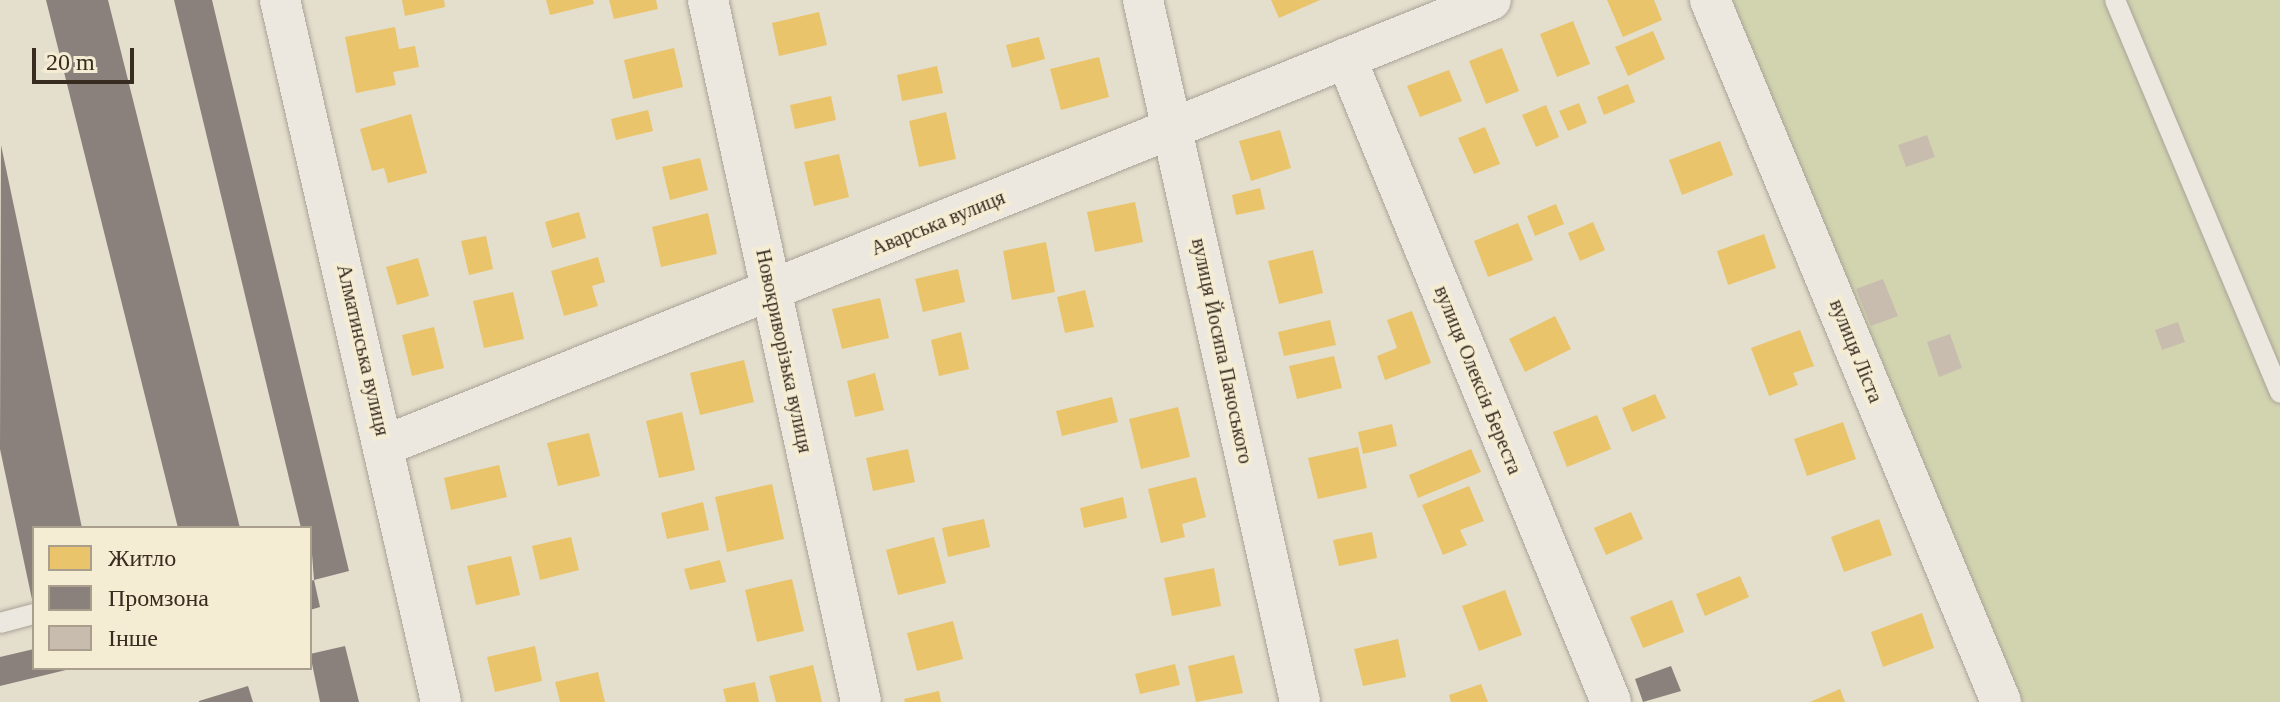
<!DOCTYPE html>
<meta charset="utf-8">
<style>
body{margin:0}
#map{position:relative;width:2280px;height:702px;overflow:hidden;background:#e4decd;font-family:"Times New Roman",serif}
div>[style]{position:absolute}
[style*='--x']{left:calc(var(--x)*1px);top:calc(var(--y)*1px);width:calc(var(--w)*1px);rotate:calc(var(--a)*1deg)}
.green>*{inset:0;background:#d2d4b0}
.homes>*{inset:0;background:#e9c46a}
.industry>*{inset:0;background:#8a817c}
.building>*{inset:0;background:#c8bcae}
.roads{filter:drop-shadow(0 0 2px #a9a397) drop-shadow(0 0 2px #a9a397)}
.lane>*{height:20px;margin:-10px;padding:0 10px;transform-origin:10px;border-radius:10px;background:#ece8df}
.street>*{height:40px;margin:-20px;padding:0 20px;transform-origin:20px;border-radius:20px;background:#ece8df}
span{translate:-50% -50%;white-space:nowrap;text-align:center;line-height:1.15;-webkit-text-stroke:8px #f5ecd4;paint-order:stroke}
.street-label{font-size:20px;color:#382b1f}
.legend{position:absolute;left:32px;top:526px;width:280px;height:144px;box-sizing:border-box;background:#f5ecd4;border:2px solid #a99f8c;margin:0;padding:10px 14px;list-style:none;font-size:24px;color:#382b1f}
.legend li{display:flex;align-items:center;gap:16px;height:40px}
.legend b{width:40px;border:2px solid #a99f8c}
.scale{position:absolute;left:32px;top:48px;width:102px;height:36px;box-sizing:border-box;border:4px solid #382b1f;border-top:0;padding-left:10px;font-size:24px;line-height:28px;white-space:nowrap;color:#382b1f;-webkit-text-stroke:6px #f5ecd4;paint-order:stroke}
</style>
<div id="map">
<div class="green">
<i style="clip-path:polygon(1710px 0,2280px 0,2280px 702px,2001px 702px)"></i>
</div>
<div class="homes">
<i style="clip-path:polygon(402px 0,444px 0,445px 7px,405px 16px)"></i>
<i style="clip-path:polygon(546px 0,593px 0,594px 4px,550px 15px)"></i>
<i style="clip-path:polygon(609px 0,656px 0,658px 9px,614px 19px)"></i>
<i style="clip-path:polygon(1271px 0,1320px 0,1279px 18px)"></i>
<i style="clip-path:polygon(1607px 0,1654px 0,1662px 20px,1623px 37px)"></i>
<i style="clip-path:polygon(819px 12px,827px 45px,779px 56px,772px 23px)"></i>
<i style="clip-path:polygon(1573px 21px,1590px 64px,1557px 77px,1540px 34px)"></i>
<i style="clip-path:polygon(395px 27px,399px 49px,415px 46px,419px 67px,393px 72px,396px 85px,356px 93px,345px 37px)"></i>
<i style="clip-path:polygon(1653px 31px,1665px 59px,1628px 76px,1615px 47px)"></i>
<i style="clip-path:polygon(1039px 37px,1045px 59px,1012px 68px,1006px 45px)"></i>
<i style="clip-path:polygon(674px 48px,683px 87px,633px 99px,624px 60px)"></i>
<i style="clip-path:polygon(1502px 48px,1519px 91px,1486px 104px,1469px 61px)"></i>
<i style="clip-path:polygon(1099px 57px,1109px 97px,1061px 110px,1050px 69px)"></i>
<i style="clip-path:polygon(937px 66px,943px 93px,902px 101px,897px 75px)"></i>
<i style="clip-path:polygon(1449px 70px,1462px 101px,1420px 117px,1407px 86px)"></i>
<i style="clip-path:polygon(1628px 84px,1635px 102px,1604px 115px,1597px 97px)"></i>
<i style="clip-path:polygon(831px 96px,836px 120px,795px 129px,790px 105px)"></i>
<i style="clip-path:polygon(1579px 103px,1587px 123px,1568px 131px,1559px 111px)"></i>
<i style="clip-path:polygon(1546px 105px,1559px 137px,1536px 147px,1522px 115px)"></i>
<i style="clip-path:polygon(648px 110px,653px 131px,616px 140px,611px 119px)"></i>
<i style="clip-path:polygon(946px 112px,956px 159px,919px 167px,909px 121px)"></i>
<i style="clip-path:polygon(411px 114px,427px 173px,388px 183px,384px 168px,372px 171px,360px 129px)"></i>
<i style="clip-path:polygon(1485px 127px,1500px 164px,1474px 174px,1458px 138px)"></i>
<i style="clip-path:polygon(1280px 130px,1291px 168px,1251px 181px,1239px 141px)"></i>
<i style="clip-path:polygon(1720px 141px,1733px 175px,1682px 195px,1669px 160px)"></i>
<i style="clip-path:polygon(839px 154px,849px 197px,814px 206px,804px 162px)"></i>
<i style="clip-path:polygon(700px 158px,708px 190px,670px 200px,662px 167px)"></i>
<i style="clip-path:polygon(1260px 188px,1265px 209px,1236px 215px,1232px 195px)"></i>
<i style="clip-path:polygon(1135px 202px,1143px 242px,1095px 252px,1087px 212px)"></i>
<i style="clip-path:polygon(1556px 204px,1564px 224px,1535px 236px,1527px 216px)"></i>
<i style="clip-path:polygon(579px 212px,586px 238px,552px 248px,545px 222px)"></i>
<i style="clip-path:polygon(708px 213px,717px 254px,661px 267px,652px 227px)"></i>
<i style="clip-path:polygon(1593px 222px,1605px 250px,1580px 261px,1568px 233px)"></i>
<i style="clip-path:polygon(1518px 223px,1533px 260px,1488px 277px,1474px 241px)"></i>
<i style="clip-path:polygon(1764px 234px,1776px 268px,1728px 285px,1717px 251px)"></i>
<i style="clip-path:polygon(486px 236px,493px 269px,469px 275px,461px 241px)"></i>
<i style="clip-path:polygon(1046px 242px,1055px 292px,1012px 300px,1003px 251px)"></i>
<i style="clip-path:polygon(1313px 250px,1323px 293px,1279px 304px,1268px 261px)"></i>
<i style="clip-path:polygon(598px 257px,605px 282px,592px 286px,598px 306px,564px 316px,551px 271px)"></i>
<i style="clip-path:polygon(418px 258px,429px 296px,397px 305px,386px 267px)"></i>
<i style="clip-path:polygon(958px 269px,965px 302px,923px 312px,915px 279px)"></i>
<i style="clip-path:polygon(1085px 290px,1094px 327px,1065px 333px,1057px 297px)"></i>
<i style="clip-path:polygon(513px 292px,524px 339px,484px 348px,473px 301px)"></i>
<i style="clip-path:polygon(880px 298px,889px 338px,842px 349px,832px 309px)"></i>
<i style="clip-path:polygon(1412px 311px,1431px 363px,1385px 380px,1377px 356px,1397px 348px,1387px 320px)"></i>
<i style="clip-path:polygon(1555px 316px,1571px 349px,1525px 372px,1509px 339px)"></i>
<i style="clip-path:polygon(1330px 320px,1336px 345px,1284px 356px,1278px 332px)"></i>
<i style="clip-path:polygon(434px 327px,444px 368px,412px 376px,402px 335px)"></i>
<i style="clip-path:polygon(1800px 330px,1814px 366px,1793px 373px,1798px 385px,1769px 396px,1751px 348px)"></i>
<i style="clip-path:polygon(961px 332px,969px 369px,939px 376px,931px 340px)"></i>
<i style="clip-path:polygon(1334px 356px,1342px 388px,1297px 399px,1289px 366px)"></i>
<i style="clip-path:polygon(744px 360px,754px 402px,700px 415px,690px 373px)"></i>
<i style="clip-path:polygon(875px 373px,884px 410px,855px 417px,847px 381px)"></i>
<i style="clip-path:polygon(1655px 394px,1666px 418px,1632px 432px,1622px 408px)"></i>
<i style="clip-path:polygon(1112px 397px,1118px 422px,1062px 436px,1056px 411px)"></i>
<i style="clip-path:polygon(1178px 407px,1190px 457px,1141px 469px,1129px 419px)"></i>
<i style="clip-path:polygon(682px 412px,695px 470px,659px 478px,646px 421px)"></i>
<i style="clip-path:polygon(1597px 415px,1611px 449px,1567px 467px,1553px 432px)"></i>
<i style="clip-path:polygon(1843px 422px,1856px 459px,1807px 476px,1794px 439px)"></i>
<i style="clip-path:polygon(1392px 424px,1397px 446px,1363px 454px,1358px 432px)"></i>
<i style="clip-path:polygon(589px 433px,600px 476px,558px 486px,547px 443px)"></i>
<i style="clip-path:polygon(1358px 447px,1367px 488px,1318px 499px,1308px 458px)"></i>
<i style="clip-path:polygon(908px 449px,915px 482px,873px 491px,866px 458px)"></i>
<i style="clip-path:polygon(1471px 449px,1481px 472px,1418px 498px,1409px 475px)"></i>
<i style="clip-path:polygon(499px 465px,507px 497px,451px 510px,444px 478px)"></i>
<i style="clip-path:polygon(1196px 477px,1206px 517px,1182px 524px,1185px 537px,1161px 543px,1148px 489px)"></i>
<i style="clip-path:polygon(772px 484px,784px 539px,727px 552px,715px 497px)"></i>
<i style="clip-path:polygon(1469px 486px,1484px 521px,1460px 530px,1467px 545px,1443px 555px,1422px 505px)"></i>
<i style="clip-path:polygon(1123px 497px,1127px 518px,1084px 528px,1080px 508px)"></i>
<i style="clip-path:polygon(703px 502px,709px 530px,667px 539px,661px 513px)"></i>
<i style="clip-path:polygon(1631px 512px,1643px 539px,1606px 555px,1594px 528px)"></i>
<i style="clip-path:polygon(984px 519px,990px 547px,948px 557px,942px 528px)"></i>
<i style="clip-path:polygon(1879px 519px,1892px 555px,1844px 572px,1831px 537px)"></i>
<i style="clip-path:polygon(1372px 532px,1377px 558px,1339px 566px,1333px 540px)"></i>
<i style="clip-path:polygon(571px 537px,579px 570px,540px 580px,532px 546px)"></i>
<i style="clip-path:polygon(934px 537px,946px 583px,898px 595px,886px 550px)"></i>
<i style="clip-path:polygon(511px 556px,520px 595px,476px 605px,467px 566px)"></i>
<i style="clip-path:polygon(720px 560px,726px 582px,690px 590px,684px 569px)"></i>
<i style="clip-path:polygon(1214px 568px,1221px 606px,1172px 616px,1164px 578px)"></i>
<i style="clip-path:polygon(1740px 576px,1749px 597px,1705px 616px,1696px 594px)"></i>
<i style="clip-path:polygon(792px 579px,804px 631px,757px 642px,745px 590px)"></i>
<i style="clip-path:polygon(1505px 590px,1522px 635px,1479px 651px,1462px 606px)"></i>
<i style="clip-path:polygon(1672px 600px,1684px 632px,1643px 648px,1630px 617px)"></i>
<i style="clip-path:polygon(1922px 613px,1934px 648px,1883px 667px,1871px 632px)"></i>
<i style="clip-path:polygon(953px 621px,963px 659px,917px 671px,907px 633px)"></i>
<i style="clip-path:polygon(1398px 639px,1406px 677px,1363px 686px,1354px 649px)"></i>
<i style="clip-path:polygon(535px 646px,542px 681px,495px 692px,487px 657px)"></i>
<i style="clip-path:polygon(1234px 655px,1243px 693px,1196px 702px,1188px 666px)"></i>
<i style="clip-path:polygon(1175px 664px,1180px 685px,1140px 694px,1135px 674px)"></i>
<i style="clip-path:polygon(813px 665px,822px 702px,776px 702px,769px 676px)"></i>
<i style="clip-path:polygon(598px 672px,605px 702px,560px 702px,555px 682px)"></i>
<i style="clip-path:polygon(755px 682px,759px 702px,726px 702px,723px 689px)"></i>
<i style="clip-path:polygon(1481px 684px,1488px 702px,1451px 702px,1449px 695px)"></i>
<i style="clip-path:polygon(1840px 689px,1845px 702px,1810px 702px)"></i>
<i style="clip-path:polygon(939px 691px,941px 702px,905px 702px,904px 699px)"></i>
</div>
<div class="industry">
<i style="clip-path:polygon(46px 0,108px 0,240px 528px,178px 528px)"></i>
<i style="clip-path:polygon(174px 0,212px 0,349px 571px,314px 580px,310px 528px,301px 528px)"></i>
<i style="clip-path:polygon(1px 145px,82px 528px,34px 528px,33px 604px,0 449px)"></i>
<i style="clip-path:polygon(314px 580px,320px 607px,310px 610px,310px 581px)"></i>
<i style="clip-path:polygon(345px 646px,359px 702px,320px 702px,310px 654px)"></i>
<i style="clip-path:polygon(34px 649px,34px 668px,70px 669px,0 686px,0 657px)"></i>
<i style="clip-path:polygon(1671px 666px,1681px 691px,1643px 702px,1635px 679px)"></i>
<i style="clip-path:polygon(248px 686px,253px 702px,199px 702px,199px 701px)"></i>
</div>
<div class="building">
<i style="clip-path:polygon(1927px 135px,1935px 157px,1906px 167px,1898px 145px)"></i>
<i style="clip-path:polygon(1883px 279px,1898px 316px,1871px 326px,1856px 289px)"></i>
<i style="clip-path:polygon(2178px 322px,2185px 342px,2162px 350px,2155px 330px)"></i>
<i style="clip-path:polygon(1950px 334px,1962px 368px,1939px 377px,1927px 342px)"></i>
</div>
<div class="roads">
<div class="lane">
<i style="--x:2115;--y:0;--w:426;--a:67.2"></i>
<i style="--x:0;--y:623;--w:35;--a:-15"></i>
</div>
<div class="street">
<i style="--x:280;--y:0;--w:720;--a:77.08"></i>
<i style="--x:708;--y:0;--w:718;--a:77.7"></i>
<i style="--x:1143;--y:0;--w:719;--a:77.39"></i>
<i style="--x:1710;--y:0;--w:760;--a:67.48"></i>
<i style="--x:1346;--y:58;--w:696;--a:67.63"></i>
<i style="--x:386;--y:445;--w:1191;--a:-21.94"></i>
</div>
</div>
<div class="street-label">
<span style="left:938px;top:223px;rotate:-22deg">Аварська вулиця</span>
<span style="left:363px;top:350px;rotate:77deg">Алматинська вулиця</span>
<span style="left:784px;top:351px;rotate:78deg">Новокриворізька вулиця</span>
<span style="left:1222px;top:351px;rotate:78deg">вулиця Йосипа Пачоського</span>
<span style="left:1856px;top:351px;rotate:68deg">вулиця Ліста</span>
<span style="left:1478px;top:380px;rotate:68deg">вулиця Олексія Береста</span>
</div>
<ul class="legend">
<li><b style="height:22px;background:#e9c46a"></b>Житло</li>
<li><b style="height:22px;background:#8a817c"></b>Промзона</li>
<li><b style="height:22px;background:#c8bcae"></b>Інше</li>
</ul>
<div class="scale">20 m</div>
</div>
